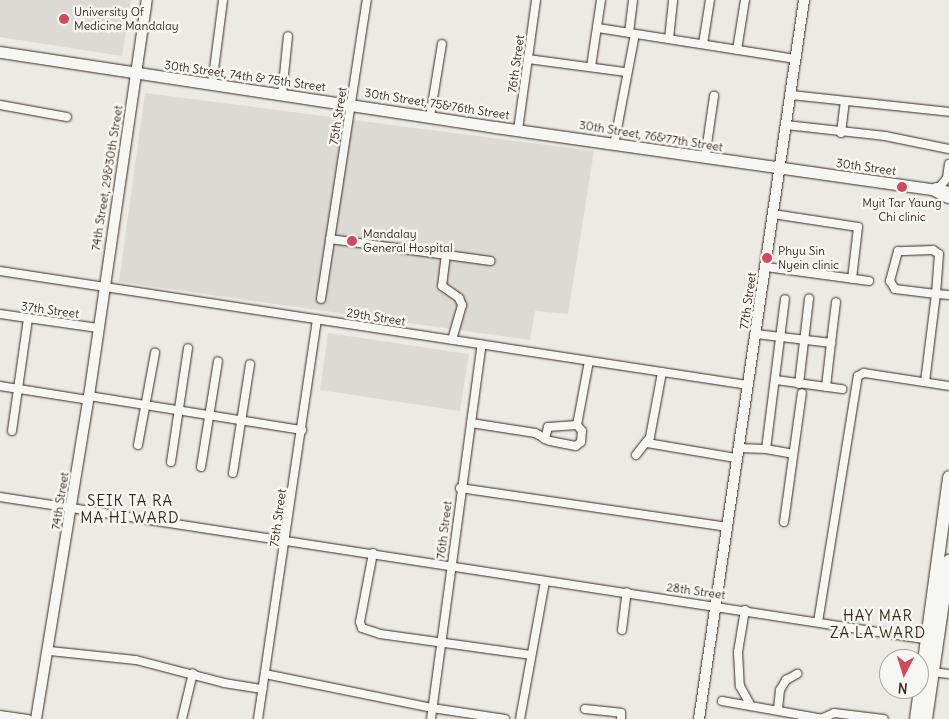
<!DOCTYPE html>
<style>
body{margin:0}
#map{position:relative;width:949px;height:719px;overflow:hidden;background:#ebeae5;font-family:Delius,sans-serif}
div>[style]{position:absolute}
[style*='--x']{left:calc(var(--x)*1px);top:calc(var(--y)*1px);width:calc(var(--w)*1px);rotate:calc(var(--a)*1deg)}
.built>*{inset:0;background:#dcdad4}
.roads{filter:drop-shadow(0 0 1px #3b2a1e) drop-shadow(0 0 1px #3b2a1e)}
.minor>*{height:8px;margin:-4px;padding:0 4px;transform-origin:4px;border-radius:4px;background:#f6f6f2}
.tertiary>*{height:10px;margin:-5px;padding:0 5px;transform-origin:5px;border-radius:5px;background:#f6f6f2}
.secondary>*{height:11px;margin:-5.5px;padding:0 5.5px;transform-origin:5.5px;border-radius:5.5px;background:#f6f6f2}
.primary>*{height:12px;margin:-6px;padding:0 6px;transform-origin:6px;border-radius:6px;background:#f6f6f2}
.trunk>*{height:14px;margin:-7px;padding:0 7px;transform-origin:7px;border-radius:7px;background:#f6f6f2}
.dots>*{width:14px;height:14px;translate:-50% -50%;box-sizing:border-box;border:2px solid #f6f6f2;border-radius:50%}
span{translate:-50% -50%;white-space:nowrap;text-align:center;line-height:1.15;-webkit-text-stroke:5px #f6f6f2;paint-order:stroke}
.poi-label{font-size:12px;color:#3b2a1e}
.left{translate:0 -50%;text-align:left}
.street-label{font-size:12px;color:#3b2a1e}
.quarter-label{font-size:15px;color:#3b2a1e;letter-spacing:1px}
.north{position:absolute;left:879px;top:649px;width:50px;height:50px;box-sizing:border-box;background:#f6f6f2;border:1px solid #aba49d;border-radius:50%;rotate:185deg;font-size:14px;font-weight:700;line-height:20px;text-align:center;color:#3b2a1e}
.north::after{content:'';display:block;margin:auto;width:18px;height:22px;background:#d1495b;clip-path:polygon(50% 0,100% 100%,50% 72%,0 100%)}
</style>
<div id="map">
<div class="built">
<i style="clip-path:polygon(0 0,131px 0,122px 56px,0 37px)"></i>
<i style="clip-path:polygon(145px 93px,594px 151px,568px 314px,535px 311px,530px 340px,119px 282px)"></i>
<i style="clip-path:polygon(328px 333px,469px 354px,460px 411px,320px 390px)"></i>
</div>
<div class="roads">
<div class="minor">
<i style="--x:598;--y:28;--w:200;--a:8.9"></i>
<i style="--x:629;--y:33;--w:33;--a:-83"></i>
<i style="--x:669;--y:39;--w:39;--a:-84"></i>
<i style="--x:703;--y:44;--w:45;--a:-81"></i>
<i style="--x:737;--y:50;--w:51;--a:-80.9"></i>
<i style="--x:528;--y:59;--w:99;--a:7.6"></i>
<i style="--x:591;--y:67;--w:68;--a:-81.5"></i>
<i style="--x:212;--y:85;--w:86;--a:-82.6"></i>
<i style="--x:282;--y:94;--w:58;--a:-84.1"></i>
<i style="--x:791;--y:95;--w:159;--a:6.1"></i>
<i style="--x:0;--y:105;--w:68;--a:10.2"></i>
<i style="--x:430;--y:117;--w:74;--a:-80.7"></i>
<i style="--x:786;--y:125;--w:100;--a:6.3"></i>
<i style="--x:885;--y:136;--w:65;--a:11.5"></i>
<i style="--x:518;--y:130;--w:131;--a:-82.1"></i>
<i style="--x:841;--y:133;--w:32;--a:-83"></i>
<i style="--x:614;--y:145;--w:113;--a:-79.3"></i>
<i style="--x:705;--y:158;--w:63;--a:-81.7"></i>
<i style="--x:937;--y:190;--w:16;--a:-50"></i>
<i style="--x:947;--y:178;--w:14;--a:-82"></i>
<i style="--x:773;--y:214;--w:86;--a:8.7"></i>
<i style="--x:858;--y:227;--w:52;--a:96.6"></i>
<i style="--x:330;--y:239;--w:162;--a:7.8"></i>
<i style="--x:446;--y:254;--w:32;--a:97"></i>
<i style="--x:442;--y:286;--w:21;--a:35"></i>
<i style="--x:459;--y:298;--w:8;--a:67"></i>
<i style="--x:462;--y:305;--w:36;--a:106"></i>
<i style="--x:766;--y:267;--w:104;--a:7.7"></i>
<i style="--x:0;--y:271;--w:757;--a:8.67"></i>
<i style="--x:321;--y:299;--w:303;--a:-81.3"></i>
<i style="--x:0;--y:314;--w:99;--a:8.1"></i>
<i style="--x:756;--y:334;--w:76;--a:6.8"></i>
<i style="--x:831;--y:343;--w:44;--a:96.5"></i>
<i style="--x:831;--y:343;--w:41;--a:-83"></i>
<i style="--x:776;--y:380;--w:67;--a:7.8"></i>
<i style="--x:925;--y:382;--w:89;--a:-82.9"></i>
<i style="--x:936;--y:294;--w:40;--a:-85.7"></i>
<i style="--x:939;--y:254;--w:7;--a:-146"></i>
<i style="--x:933;--y:250;--w:35;--a:178"></i>
<i style="--x:898;--y:251;--w:31;--a:105"></i>
<i style="--x:890;--y:281;--w:9;--a:58"></i>
<i style="--x:895;--y:289;--w:41;--a:7"></i>
<i style="--x:936;--y:294;--w:13;--a:4"></i>
<i style="--x:799;--y:384;--w:86;--a:-83.3"></i>
<i style="--x:0;--y:386;--w:89;--a:9"></i>
<i style="--x:89;--y:396;--w:216;--a:9.1"></i>
<i style="--x:471;--y:423;--w:65;--a:8.9"></i>
<i style="--x:535;--y:433;--w:4;--a:27"></i>
<i style="--x:539;--y:435;--w:7;--a:34"></i>
<i style="--x:545;--y:439;--w:5;--a:22"></i>
<i style="--x:550;--y:441;--w:26;--a:11"></i>
<i style="--x:576;--y:446;--w:6;--a:-39"></i>
<i style="--x:581;--y:442;--w:11;--a:-85"></i>
<i style="--x:582;--y:431;--w:8;--a:-130"></i>
<i style="--x:577;--y:425;--w:29;--a:176"></i>
<i style="--x:548;--y:427;--w:12;--a:104"></i>
<i style="--x:577;--y:425;--w:65;--a:-79.4"></i>
<i style="--x:12;--y:431;--w:114;--a:-81.9"></i>
<i style="--x:647;--y:443;--w:90;--a:9.6"></i>
<i style="--x:138;--y:445;--w:94;--a:-79.5"></i>
<i style="--x:738;--y:448;--w:28;--a:2"></i>
<i style="--x:766;--y:449;--w:151;--a:-82.8"></i>
<i style="--x:766;--y:449;--w:27;--a:10"></i>
<i style="--x:636;--y:455;--w:23;--a:-52"></i>
<i style="--x:650;--y:437;--w:66;--a:-79.5"></i>
<i style="--x:171;--y:462;--w:115;--a:-81.5"></i>
<i style="--x:201;--y:467;--w:107;--a:-80.9"></i>
<i style="--x:233;--y:473;--w:110;--a:-81.1"></i>
<i style="--x:460;--y:488;--w:269;--a:8.3"></i>
<i style="--x:0;--y:497;--w:941;--a:8.74"></i>
<i style="--x:784;--y:522;--w:130;--a:-82.1"></i>
<i style="--x:373;--y:553;--w:70;--a:100.7"></i>
<i style="--x:360;--y:622;--w:6;--a:72"></i>
<i style="--x:362;--y:628;--w:19;--a:18"></i>
<i style="--x:380;--y:634;--w:152;--a:7.9"></i>
<i style="--x:745;--y:610;--w:43;--a:99.5"></i>
<i style="--x:738;--y:652;--w:34;--a:87"></i>
<i style="--x:740;--y:686;--w:23;--a:61"></i>
<i style="--x:818;--y:622;--w:249;--a:-80.8"></i>
<i style="--x:858;--y:376;--w:7;--a:-27"></i>
<i style="--x:864;--y:373;--w:86;--a:8.7"></i>
<i style="--x:622;--y:630;--w:38;--a:-83"></i>
<i style="--x:50;--y:651;--w:86;--a:6"></i>
<i style="--x:136;--y:660;--w:91;--a:14.6"></i>
<i style="--x:224;--y:683;--w:39;--a:9"></i>
<i style="--x:932;--y:672;--w:17;--a:7"></i>
<i style="--x:265;--y:674;--w:170;--a:11.5"></i>
<i style="--x:432;--y:708;--w:74;--a:8.6"></i>
<i style="--x:722;--y:701;--w:103;--a:10.1"></i>
<i style="--x:585;--y:709;--w:36;--a:6"></i>
<i style="--x:621;--y:713;--w:6;--a:90"></i>
<i style="--x:778;--y:709;--w:19;--a:-84"></i>
<i style="--x:780;--y:690;--w:12;--a:-59"></i>
<i style="--x:786;--y:680;--w:13;--a:-29"></i>
<i style="--x:0;--y:715;--w:28;--a:8"></i>
<i style="--x:823;--y:718;--w:12;--a:-24"></i>
<i style="--x:834;--y:713;--w:50;--a:6.8"></i>
<i style="--x:182;--y:719;--w:47;--a:-76.6"></i>
<i style="--x:258;--y:719;--w:404;--a:-81.6"></i>
<i style="--x:431;--y:719;--w:378;--a:-82.3"></i>
<i style="--x:520;--y:719;--w:140;--a:-79.7"></i>
</div>
<div class="tertiary">
<i style="--x:36;--y:719;--w:327;--a:-80.7"></i>
<i style="--x:89;--y:396;--w:400;--a:-81.7"></i>
<i style="--x:699;--y:719;--w:727;--a:-81.69"></i>
</div>
<div class="secondary">
<i style="--x:0;--y:52;--w:501;--a:8.62"></i>
<i style="--x:495;--y:127;--w:455;--a:8.1"></i>
</div>
<div class="primary">
<i style="--x:916;--y:719;--w:244;--a:-82.2"></i>
<i style="--x:926;--y:719;--w:160;--a:-81.7"></i>
</div>
<div class="trunk">
<i style="--x:937;--y:190;--w:13;--a:27"></i>
</div>
</div>
<div class="dots">
<i style="left:64px;top:19px;background:#d1495b"></i>
<i style="left:902px;top:187px;background:#d1495b"></i>
<i style="left:352px;top:241px;background:#d1495b"></i>
<i style="left:767px;top:258px;background:#d1495b"></i>
</div>
<div class="poi-label">
<span class="left" style="left:74px;top:19px">University Of<br>Medicine Mandalay</span>
<span style="left:902px;top:210px">Myit Tar Yaung<br>Chi clinic</span>
<span class="left" style="left:363px;top:241px">Mandalay<br>General Hospital</span>
<span class="left" style="left:778px;top:258px">Phyu Sin<br>Nyein clinic</span>
</div>
<div class="street-label">
<span style="left:516px;top:64px;rotate:-82deg">76th Street</span>
<span style="left:245px;top:76px;rotate:8deg">30th Street, 74th &amp; 75th Street</span>
<span style="left:437px;top:104px;rotate:9deg">30th Street, 75&amp;76th Street</span>
<span style="left:338px;top:116px;rotate:-81deg">75th Street</span>
<span style="left:651px;top:136px;rotate:9deg">30th Street, 76&amp;77th Street</span>
<span style="left:866px;top:167px;rotate:8deg">30th Street</span>
<span style="left:107px;top:178px;rotate:-81deg">74th Street, 29&amp;30th Street</span>
<span style="left:748px;top:301px;rotate:-82deg">77th Street</span>
<span style="left:50px;top:310px;rotate:8deg">37th Street</span>
<span style="left:376px;top:317px;rotate:9deg">29th Street</span>
<span style="left:60px;top:501px;rotate:-81deg">74th Street</span>
<span style="left:278px;top:518px;rotate:-82deg">75th Street</span>
<span style="left:444px;top:530px;rotate:-83deg">76th Street</span>
<span style="left:696px;top:591px;rotate:8deg">28th Street</span>
</div>
<div class="quarter-label">
<span style="left:130px;top:509px">SEIK TA RA<br>MA HI WARD</span>
<span style="left:878px;top:624px">HAY MAR<br>ZA LA WARD</span>
</div>
<div class="north">N</div>
</div>
